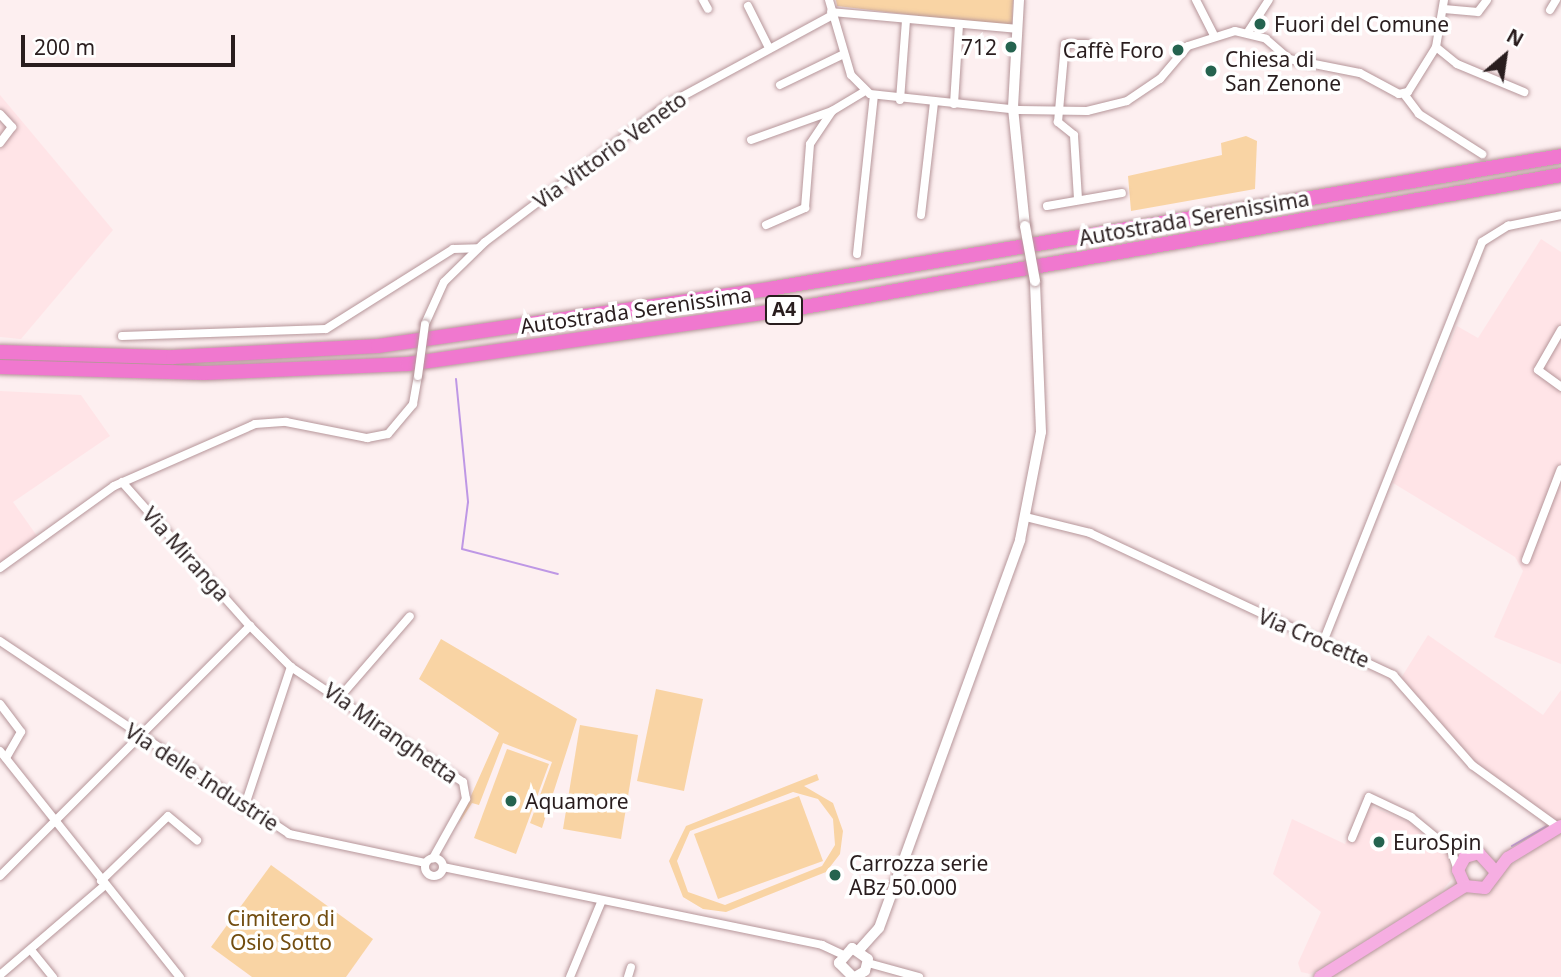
<!DOCTYPE html>
<meta charset="utf-8">
<style>
body{margin:0}
#map{position:relative;width:1561px;height:977px;overflow:hidden;background:#fdeff0;font-family:"Noto Sans",sans-serif}
div>[style]{position:absolute}
[style*='--x']{left:calc(var(--x)*1px);top:calc(var(--y)*1px);width:calc(var(--w)*1px);rotate:calc(var(--a)*1deg)}
.built>*{inset:0;background:#ffe4e7}
.green>*{inset:0;background:#f9d4a4}
.stream>*{height:2px;margin:-1px;padding:0 1px;transform-origin:1px;border-radius:1px;background:#be97e5}
.roads{filter:drop-shadow(0 0 2px #b6969a) drop-shadow(0 0 2px #b6969a)}
.minor>*{height:8px;margin:-4px;padding:0 4px;transform-origin:4px;border-radius:4px;background:#fff}
.minor>.ring{margin:-4px;padding:0;box-sizing:content-box;background:none;border:8px solid #fff;border-radius:50%}
.tertiary>*{height:10px;margin:-5px;padding:0 5px;transform-origin:5px;border-radius:5px;background:#fff}
.primary>*{height:12px;margin:-6px;padding:0 6px;transform-origin:6px;border-radius:6px;background:#f6aee2}
.motorway>*{height:14px;margin:-7px;padding:0 7px;transform-origin:7px;border-radius:7px;background:#f078cf}
.bridges{filter:drop-shadow(0 0 2px #b6969a) drop-shadow(0 0 2px #b6969a)}
.minor-bridge>*{height:8px;margin:-4px;padding:0 4px;transform-origin:4px;border-radius:4px;background:#fff}
.tertiary-bridge>*{height:10px;margin:-5px;padding:0 5px;transform-origin:5px;border-radius:5px;background:#fff}
.dots>*{width:19px;height:19px;translate:-50% -50%;box-sizing:border-box;border:4px solid #fff;border-radius:50%}
span{translate:-50% -50%;white-space:nowrap;text-align:center;line-height:1.15;-webkit-text-stroke:7px #fff;paint-order:stroke}
.shield-label span{padding:2px 5px;background:#fff;border:2px solid;border-radius:5px;-webkit-text-stroke-width:0}
.shield-label{font-size:19px;color:#291d1e;font-weight:700}
.poi-label{font-size:21px;color:#291d1e}
.left{translate:0 -50%;text-align:left}
.right{translate:-100% -50%;text-align:right}
.street-label{font-size:21px;color:#291d1e}
.park-label{font-size:21px;color:#724d10}
.north{position:absolute;left:1470px;top:21px;width:70px;height:70px;-webkit-text-stroke:5px #fff;paint-order:stroke;rotate:29deg;font-size:19px;font-weight:700;line-height:28px;text-align:center;color:#291d1e}
.north::after{content:'';display:block;margin:auto;width:24px;height:32px;background:#291d1e;clip-path:polygon(50% 0,100% 100%,50% 72%,0 100%)}
.scale{position:absolute;left:21px;top:35px;width:214px;height:32px;box-sizing:border-box;border:4px solid #291d1e;border-top:0;padding-left:9px;font-size:21px;line-height:24px;white-space:nowrap;color:#291d1e;-webkit-text-stroke:5px #fff;paint-order:stroke}
</style>
<div id="map">
<div class="built">
<i style="clip-path:polygon(0 95px,113px 230px,21px 339px,0 337px)"></i>
<i style="clip-path:polygon(1541px 239px,1561px 252px,1561px 664px,1494px 637px,1523px 571px,1515px 557px,1393px 483px,1457px 326px,1478px 338px)"></i>
<i style="clip-path:polygon(0 391px,81px 395px,110px 436px,13px 502px,37px 536px,0 564px)"></i>
<i style="clip-path:polygon(1428px 635px,1543px 715px,1561px 690px,1561px 824px,1472px 760px,1401px 678px)"></i>
<i style="clip-path:polygon(1363px 803px,1409px 822px,1448px 855px,1452px 879px,1440px 893px,1310px 974px,1301px 972px,1298px 963px,1321px 912px,1273px 874px,1292px 819px,1345px 844px)"></i>
<i style="clip-path:polygon(1561px 832px,1561px 977px,1326px 977px,1465px 893px,1487px 894px,1499px 873px)"></i>
</div>
<div class="green">
<i style="clip-path:polygon(836px 0,1013px 0,1012px 27px,837px 6px)"></i>
<i style="clip-path:polygon(1246px 136px,1257px 141px,1255px 189px,1131px 211px,1128px 176px,1222px 155px,1221px 143px)"></i>
<i style="clip-path:polygon(441px 639px,577px 719px,542px 828px,530px 823px,552px 762px,503px 743px,479px 805px,472px 803px,458px 825px,499px 733px,419px 679px)"></i>
<i style="clip-path:polygon(656px 689px,703px 699px,684px 791px,637px 781px)"></i>
<i style="clip-path:polygon(580px 725px,638px 735px,621px 839px,563px 829px)"></i>
<i style="clip-path:polygon(507px 749px,549px 764px,516px 854px,474px 838px)"></i>
<i style="clip-path:polygon(evenodd,817px 774px,819px 780px,804px 786px,833px 803px,843px 831px,840px 854px,826px 872px,726px 912px,703px 909px,683px 897px,669px 861px,686px 826px,817px 774px,793px 792px,818px 799px,833px 819px,835px 845px,822px 866px,725px 905px,688px 892px,677px 861px,690px 831px,793px 792px)"></i>
<i style="clip-path:polygon(799px 796px,823px 861px,718px 899px,694px 834px)"></i>
<i style="clip-path:polygon(271px 865px,373px 939px,346px 977px,252px 977px,211px 947px)"></i>
</div>
<div class="stream">
<i style="--x:456;--y:379;--w:124;--a:84.4"></i>
<i style="--x:468;--y:502;--w:47;--a:97.3"></i>
<i style="--x:462;--y:549;--w:99;--a:14.6"></i>
<i style="--x:1512;--y:846;--w:40;--a:-29.7"></i>
</div>
<div class="roads">
<div class="minor">
<i style="--x:703;--y:0;--w:10;--a:61"></i>
<i style="--x:829;--y:0;--w:78;--a:73.7"></i>
<i style="--x:851;--y:75;--w:27;--a:45"></i>
<i style="--x:870;--y:94;--w:150;--a:6.1"></i>
<i style="--x:1019;--y:110;--w:68;--a:0.8"></i>
<i style="--x:1087;--y:111;--w:41;--a:-14"></i>
<i style="--x:1127;--y:101;--w:40;--a:-34"></i>
<i style="--x:1160;--y:79;--w:43;--a:-49.7"></i>
<i style="--x:1188;--y:46;--w:49;--a:-17.7"></i>
<i style="--x:1235;--y:31;--w:32;--a:14"></i>
<i style="--x:1266;--y:39;--w:30;--a:41"></i>
<i style="--x:1289;--y:59;--w:72;--a:11.2"></i>
<i style="--x:1360;--y:73;--w:44;--a:28.3"></i>
<i style="--x:1399;--y:94;--w:9;--a:-13"></i>
<i style="--x:1408;--y:92;--w:53;--a:-58.1"></i>
<i style="--x:1196;--y:0;--w:38;--a:63"></i>
<i style="--x:1444;--y:0;--w:48;--a:99.7"></i>
<i style="--x:1436;--y:47;--w:27;--a:39"></i>
<i style="--x:1457;--y:64;--w:73;--a:22.7"></i>
<i style="--x:748;--y:6;--w:45;--a:63.4"></i>
<i style="--x:1444;--y:9;--w:34;--a:5"></i>
<i style="--x:1478;--y:12;--w:15;--a:-53"></i>
<i style="--x:1550;--y:10;--w:12;--a:-59"></i>
<i style="--x:831;--y:12;--w:187;--a:5.2"></i>
<i style="--x:1248;--y:32;--w:38;--a:-57"></i>
<i style="--x:780;--y:85;--w:69;--a:-25.8"></i>
<i style="--x:1404;--y:94;--w:25;--a:53"></i>
<i style="--x:1419;--y:114;--w:75;--a:32.4"></i>
<i style="--x:900;--y:100;--w:80;--a:-85.7"></i>
<i style="--x:954;--y:104;--w:80;--a:-86.4"></i>
<i style="--x:0;--y:114;--w:18;--a:47"></i>
<i style="--x:12;--y:127;--w:20;--a:127"></i>
<i style="--x:751;--y:140;--w:86;--a:-19.7"></i>
<i style="--x:1078;--y:199;--w:64;--a:-93.6"></i>
<i style="--x:1074;--y:135;--w:21;--a:-141"></i>
<i style="--x:1058;--y:122;--w:78;--a:-84.9"></i>
<i style="--x:1065;--y:44;--w:22;--a:0"></i>
<i style="--x:1047;--y:206;--w:76;--a:-9.8"></i>
<i style="--x:921;--y:215;--w:113;--a:-83.4"></i>
<i style="--x:766;--y:225;--w:43;--a:-23.6"></i>
<i style="--x:805;--y:208;--w:64;--a:-85.5"></i>
<i style="--x:810;--y:144;--w:40;--a:-56"></i>
<i style="--x:832;--y:111;--w:39;--a:-31"></i>
<i style="--x:857;--y:254;--w:159;--a:-83.9"></i>
<i style="--x:425;--y:324;--w:46;--a:-65.7"></i>
<i style="--x:444;--y:282;--w:57;--a:-44.3"></i>
<i style="--x:485;--y:242;--w:229;--a:-37"></i>
<i style="--x:668;--y:104;--w:185;--a:-28.4"></i>
<i style="--x:1561;--y:330;--w:46;--a:119.9"></i>
<i style="--x:1538;--y:370;--w:29;--a:36"></i>
<i style="--x:122;--y:336;--w:204;--a:-2"></i>
<i style="--x:326;--y:329;--w:150;--a:-32.2"></i>
<i style="--x:453;--y:249;--w:25;--a:-2"></i>
<i style="--x:122;--y:482;--w:193;--a:48.4"></i>
<i style="--x:1026;--y:517;--w:66;--a:14"></i>
<i style="--x:1090;--y:533;--w:335;--a:25.1"></i>
<i style="--x:1393;--y:675;--w:120;--a:48.7"></i>
<i style="--x:1472;--y:765;--w:106;--a:35.8"></i>
<i style="--x:1526;--y:560;--w:97;--a:-69"></i>
<i style="--x:0;--y:568;--w:140;--a:-35.7"></i>
<i style="--x:114;--y:486;--w:154;--a:-23.7"></i>
<i style="--x:255;--y:424;--w:31;--a:-4"></i>
<i style="--x:286;--y:422;--w:83;--a:11.2"></i>
<i style="--x:367;--y:438;--w:21;--a:-11"></i>
<i style="--x:388;--y:434;--w:39;--a:-50"></i>
<i style="--x:413;--y:404;--w:28;--a:-80"></i>
<i style="--x:0;--y:641;--w:348;--a:33.7"></i>
<i style="--x:289;--y:834;--w:139;--a:12"></i>
<i style="--x:1323;--y:642;--w:430;--a:-68.3"></i>
<i style="--x:1482;--y:242;--w:31;--a:-32"></i>
<i style="--x:1508;--y:226;--w:54;--a:-11.7"></i>
<i style="--x:339;--y:698;--w:108;--a:-49.1"></i>
<i style="--x:0;--y:704;--w:35;--a:53"></i>
<i style="--x:21;--y:732;--w:30;--a:120"></i>
<i style="--x:0;--y:751;--w:289;--a:51.5"></i>
<i style="--x:244;--y:808;--w:149;--a:-71.6"></i>
<i style="--x:1352;--y:838;--w:44;--a:-67.5"></i>
<i style="--x:1369;--y:797;--w:47;--a:25.5"></i>
<i style="--x:1411;--y:817;--w:52;--a:39.5"></i>
<i style="--x:1451;--y:850;--w:21;--a:71"></i>
<i class="ring" style="left:425px;top:858px;width:10px;height:10px"></i>
<i style="--x:443;--y:867;--w:387;--a:11.6"></i>
<i style="--x:822;--y:945;--w:21;--a:25"></i>
<i style="--x:0;--y:876;--w:354;--a:-45"></i>
<i style="--x:250;--y:626;--w:58;--a:45"></i>
<i style="--x:291;--y:667;--w:207;--a:33.8"></i>
<i style="--x:463;--y:782;--w:17;--a:80"></i>
<i style="--x:466;--y:799;--w:68;--a:119.2"></i>
<i style="--x:101;--y:881;--w:93;--a:-44.1"></i>
<i style="--x:168;--y:816;--w:38;--a:40"></i>
<i style="--x:31;--y:950;--w:35;--a:51"></i>
<i style="--x:868;--y:963;--w:53;--a:15.4"></i>
<i style="--x:0;--y:975;--w:137;--a:-40.6"></i>
<i style="--x:570;--y:977;--w:83;--a:-67.4"></i>
<i style="--x:628;--y:977;--w:10;--a:-73"></i>
</div>
<div class="tertiary">
<i style="--x:1019;--y:0;--w:108;--a:93.2"></i>
<i style="--x:1013;--y:108;--w:119;--a:84.2"></i>
<i style="--x:860;--y:949;--w:28;--a:-48"></i>
<i style="--x:879;--y:928;--w:413;--a:-70"></i>
<i style="--x:1020;--y:540;--w:110;--a:-79"></i>
<i style="--x:1041;--y:432;--w:151;--a:-92.3"></i>
<i style="--x:853;--y:977;--w:20;--a:-135"></i>
<i style="--x:839;--y:963;--w:20;--a:-49"></i>
<i style="--x:852;--y:948;--w:19;--a:35"></i>
<i style="--x:868;--y:959;--w:12;--a:104"></i>
<i style="--x:865;--y:971;--w:12;--a:149"></i>
</div>
<div class="primary">
<i style="--x:1495;--y:871;--w:24;--a:-132"></i>
<i style="--x:1479;--y:853;--w:15;--a:164"></i>
<i style="--x:1465;--y:857;--w:15;--a:118"></i>
<i style="--x:1458;--y:870;--w:17;--a:66"></i>
<i style="--x:1465;--y:886;--w:20;--a:6"></i>
<i style="--x:1485;--y:888;--w:38;--a:-53"></i>
<i style="--x:1508;--y:858;--w:62;--a:-31.1"></i>
<i style="--x:1320;--y:977;--w:171;--a:-32.1"></i>
</div>
<div class="motorway">
<i style="--x:0;--y:352;--w:173;--a:1.7"></i>
<i style="--x:173;--y:357;--w:205;--a:-3.1"></i>
<i style="--x:378;--y:346;--w:401;--a:-8.3"></i>
<i style="--x:775;--y:288;--w:797;--a:-9.53"></i>
<i style="--x:0;--y:367;--w:204;--a:1.7"></i>
<i style="--x:204;--y:373;--w:204;--a:-2.5"></i>
<i style="--x:408;--y:364;--w:400;--a:-8.2"></i>
<i style="--x:804;--y:307;--w:768;--a:-9.89"></i>
</div>
</div>
<div class="bridges">
<div class="minor-bridge">
<i style="--x:418;--y:376;--w:52;--a:-82.3"></i>
</div>
<div class="tertiary-bridge">
<i style="--x:1025;--y:226;--w:56;--a:79.7"></i>
</div>
</div>
<div class="dots">
<i style="left:1260px;top:24px;background:#25634f"></i>
<i style="left:1011px;top:47px;background:#25634f"></i>
<i style="left:1178px;top:50px;background:#25634f"></i>
<i style="left:1211px;top:71px;background:#25634f"></i>
<i style="left:511px;top:801px;background:#25634f"></i>
<i style="left:1379px;top:842px;background:#25634f"></i>
<i style="left:835px;top:875px;background:#25634f"></i>
</div>
<div class="shield-label">
<span style="left:784px;top:310px">A4</span>
</div>
<div class="poi-label">
<span class="left" style="left:1274px;top:24px">Fuori del Comune</span>
<span class="right" style="left:997px;top:47px">712</span>
<span class="right" style="left:1164px;top:50px">Caffè Foro</span>
<span class="left" style="left:1225px;top:71px">Chiesa di<br>San Zenone</span>
<span class="left" style="left:525px;top:801px">Aquamore</span>
<span class="left" style="left:1393px;top:842px">EuroSpin</span>
<span class="left" style="left:849px;top:875px">Carrozza serie<br>ABz 50.000</span>
</div>
<div class="street-label">
<span style="left:610px;top:150px;rotate:-36deg">Via Vittorio Veneto</span>
<span style="left:1194px;top:218px;rotate:-10deg">Autostrada Serenissima</span>
<span style="left:636px;top:310px;rotate:-8deg">Autostrada Serenissima</span>
<span style="left:186px;top:554px;rotate:48deg">Via Miranga</span>
<span style="left:1314px;top:638px;rotate:23deg">Via Crocette</span>
<span style="left:391px;top:733px;rotate:35deg">Via Miranghetta</span>
<span style="left:202px;top:777px;rotate:33deg">Via delle Industrie</span>
</div>
<div class="park-label">
<span style="left:281px;top:930px">Cimitero di<br>Osio Sotto</span>
</div>
<div class="north">N</div>
<div class="scale">200 m</div>
</div>
